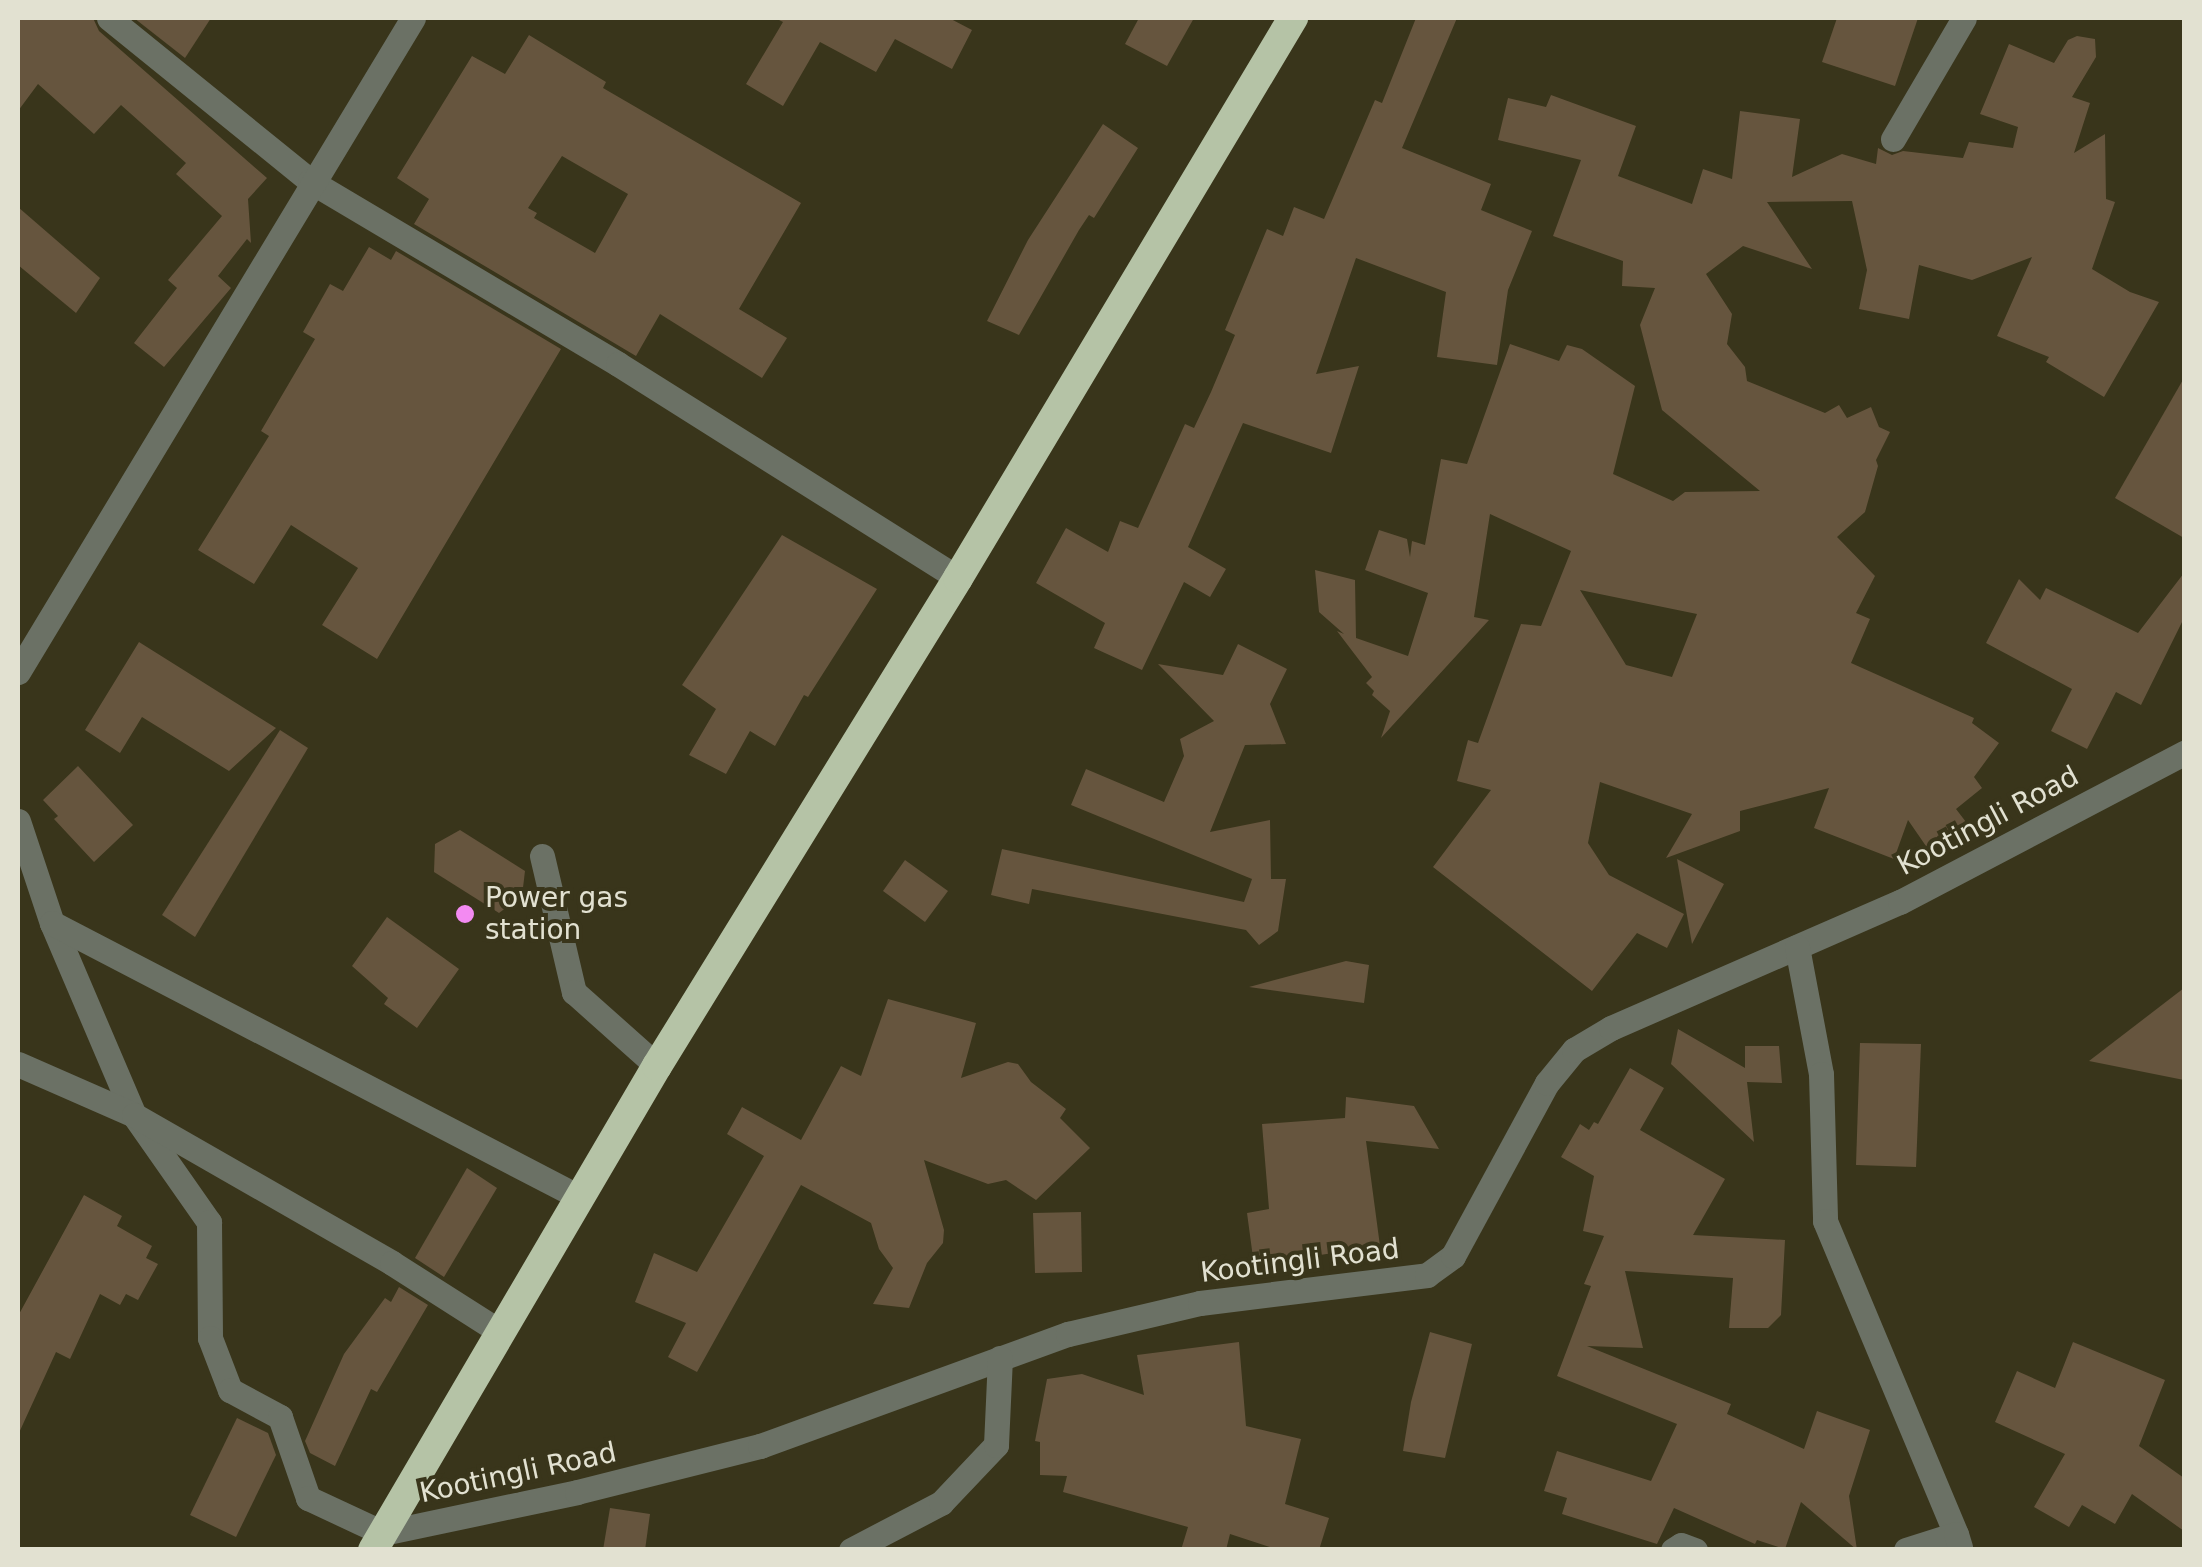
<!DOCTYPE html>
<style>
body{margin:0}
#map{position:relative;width:2202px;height:1567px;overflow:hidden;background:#39351b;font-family:"DejaVu Sans",sans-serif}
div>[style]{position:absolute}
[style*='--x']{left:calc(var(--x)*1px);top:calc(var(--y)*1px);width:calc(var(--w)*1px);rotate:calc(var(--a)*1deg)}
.building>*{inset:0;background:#66553e}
.minor>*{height:25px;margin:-12.5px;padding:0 12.5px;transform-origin:12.5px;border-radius:12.5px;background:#6b7165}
.highway>*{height:30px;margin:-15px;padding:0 15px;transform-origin:15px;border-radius:15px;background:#b5c3a6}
.dots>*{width:28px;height:28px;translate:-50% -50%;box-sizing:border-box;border:5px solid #39351b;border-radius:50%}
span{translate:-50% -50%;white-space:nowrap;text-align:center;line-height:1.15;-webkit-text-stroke:8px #39351b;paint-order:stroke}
.street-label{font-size:28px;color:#e2e1d1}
.poi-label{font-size:28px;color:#e2e1d1}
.left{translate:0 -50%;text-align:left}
.frame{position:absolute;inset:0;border:20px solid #e2e1d1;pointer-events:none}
</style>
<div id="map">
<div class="building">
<i style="clip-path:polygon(18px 18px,93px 18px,99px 31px,267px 178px,248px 199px,251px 243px,247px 239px,218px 276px,231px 288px,164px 367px,134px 343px,177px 288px,168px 280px,222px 216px,176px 174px,186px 163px,121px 105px,94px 134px,38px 84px,18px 111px)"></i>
<i style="clip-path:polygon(134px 18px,211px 18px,185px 58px)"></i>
<i style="clip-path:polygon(775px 18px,949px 18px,972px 30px,952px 69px,895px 39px,876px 72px,820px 42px,783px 106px,746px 84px,783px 22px)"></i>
<i style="clip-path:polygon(1139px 18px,1194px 18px,1167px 66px,1125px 44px)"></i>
<i style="clip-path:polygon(1416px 18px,1457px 18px,1402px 148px,1491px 184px,1481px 210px,1532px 231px,1508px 290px,1497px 365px,1437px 357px,1446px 292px,1356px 258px,1316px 374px,1359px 366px,1331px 453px,1243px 423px,1188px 547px,1226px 569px,1210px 597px,1184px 582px,1142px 670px,1094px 648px,1105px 623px,1036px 583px,1066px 528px,1108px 552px,1120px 521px,1138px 528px,1185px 424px,1194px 428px,1211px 392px,1235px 335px,1225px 330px,1267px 229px,1283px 236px,1294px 207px,1324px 219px,1375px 100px,1382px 103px)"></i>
<i style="clip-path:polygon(1837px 18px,1918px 18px,1895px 86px,1822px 62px)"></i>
<i style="clip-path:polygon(evenodd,529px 35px,606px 82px,603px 88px,801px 203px,739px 309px,787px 338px,762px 378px,660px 314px,636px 356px,414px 224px,429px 199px,397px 178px,472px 56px,505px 74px,529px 35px,562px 156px,628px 194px,595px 253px,534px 218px,537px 213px,528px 208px,562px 156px)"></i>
<i style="clip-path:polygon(evenodd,2077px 36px,2095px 39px,2096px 57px,2072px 97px,2090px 103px,2074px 153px,2105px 134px,2106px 199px,2115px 202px,2092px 269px,2130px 292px,2159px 302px,2104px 397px,2046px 362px,2049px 357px,1997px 336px,2032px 257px,1972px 280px,1919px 265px,1909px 319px,1859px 309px,1867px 270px,1852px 201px,1767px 202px,1812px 269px,1743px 246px,1706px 274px,1732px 314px,1727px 344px,1745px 367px,1747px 381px,1825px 413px,1839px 405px,1847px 418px,1871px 407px,1879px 427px,1890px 432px,1876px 460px,1878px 466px,1865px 512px,1837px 537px,1875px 576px,1856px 613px,1870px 619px,1851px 663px,1974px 718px,1972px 723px,1999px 743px,1974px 777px,1982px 788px,1956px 809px,1966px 822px,1928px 849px,1908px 820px,1894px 859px,1814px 828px,1829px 788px,1740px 811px,1740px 831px,1666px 858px,1692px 814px,1600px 782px,1588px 843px,1609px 875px,1684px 914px,1667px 948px,1637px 933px,1592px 991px,1433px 867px,1491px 790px,1457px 781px,1468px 740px,1478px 743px,1521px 624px,1541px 626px,1571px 551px,1490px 514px,1474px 617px,1489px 620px,1381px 738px,1390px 711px,1372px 695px,1374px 691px,1366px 683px,1372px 677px,1337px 631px,1344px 634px,1319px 612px,1315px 570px,1355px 580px,1356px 638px,1408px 656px,1428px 593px,1365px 570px,1379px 530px,1407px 539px,1410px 557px,1412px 541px,1425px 545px,1441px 459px,1467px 464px,1510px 344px,1559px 361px,1567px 345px,1582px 349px,1635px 386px,1613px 474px,1673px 501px,1685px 492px,1760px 491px,1662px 410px,1640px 325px,1655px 288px,1622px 286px,1623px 261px,1553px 236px,1581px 160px,1498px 140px,1508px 98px,1546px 107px,1551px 95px,1636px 126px,1618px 176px,1692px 204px,1703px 169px,1732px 179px,1740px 111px,1800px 119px,1792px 177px,1842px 154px,1876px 164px,1878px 148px,1892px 155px,1903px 151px,1963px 158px,1969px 142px,2013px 148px,2018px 127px,1980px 114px,2009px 44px,2054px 63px,2068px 40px,2077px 36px,1580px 590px,1697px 614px,1672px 677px,1626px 665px,1580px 590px)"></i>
<i style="clip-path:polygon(1103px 124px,1138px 148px,1094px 218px,1089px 215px,1079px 230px,1019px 335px,987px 321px,1028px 240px)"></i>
<i style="clip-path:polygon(18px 207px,100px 278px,76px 313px,18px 265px)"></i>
<i style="clip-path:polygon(369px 247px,391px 260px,396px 251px,561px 349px,377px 659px,322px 625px,358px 568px,291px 525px,254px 584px,198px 550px,269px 436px,261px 431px,315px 339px,303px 332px,330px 284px,343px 291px)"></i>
<i style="clip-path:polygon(2184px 378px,2184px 538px,2115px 498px)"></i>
<i style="clip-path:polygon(782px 535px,877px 589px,808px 697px,804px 695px,775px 746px,750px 731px,726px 774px,689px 755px,716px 709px,682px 685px)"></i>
<i style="clip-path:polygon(2184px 573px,2184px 618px,2141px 705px,2116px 692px,2087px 749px,2051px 731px,2072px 689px,1986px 643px,2019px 579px,2040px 600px,2046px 588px,2138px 633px)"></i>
<i style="clip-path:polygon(139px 642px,276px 728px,229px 771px,142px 717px,120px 753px,85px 730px)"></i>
<i style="clip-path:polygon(1238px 644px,1287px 669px,1270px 704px,1286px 744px,1245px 745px,1210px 832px,1270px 820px,1271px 879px,1286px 879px,1278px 931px,1259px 945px,1246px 930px,1032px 889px,1029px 904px,991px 895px,1002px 849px,1244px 902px,1252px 879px,1071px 805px,1086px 769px,1164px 802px,1184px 756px,1180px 739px,1214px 721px,1158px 664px,1223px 675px)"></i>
<i style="clip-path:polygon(280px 730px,308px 748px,195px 937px,162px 915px)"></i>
<i style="clip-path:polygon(78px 766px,133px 825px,94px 862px,54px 819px,58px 816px,43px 800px)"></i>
<i style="clip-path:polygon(460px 830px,525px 871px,522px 896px,499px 913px,434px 872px,435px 844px)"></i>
<i style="clip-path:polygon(1677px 859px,1724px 884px,1692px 944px)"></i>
<i style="clip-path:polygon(905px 860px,948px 891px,925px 922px,883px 891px)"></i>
<i style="clip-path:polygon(387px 917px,459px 969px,417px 1028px,384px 1004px,388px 998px,352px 966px)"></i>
<i style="clip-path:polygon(1346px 961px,1369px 965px,1364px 1003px,1249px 987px)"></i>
<i style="clip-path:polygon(2184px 988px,2184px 1080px,2089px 1061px)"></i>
<i style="clip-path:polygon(888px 999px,976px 1023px,961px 1078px,1008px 1062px,1018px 1064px,1031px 1082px,1066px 1109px,1060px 1118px,1090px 1148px,1036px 1200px,1006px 1180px,988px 1184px,924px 1160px,944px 1230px,943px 1243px,927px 1263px,909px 1308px,873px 1304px,893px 1268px,879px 1249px,871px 1223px,801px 1185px,697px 1372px,668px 1357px,686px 1323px,635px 1302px,654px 1253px,697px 1272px,764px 1156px,727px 1134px,742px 1107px,801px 1140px,841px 1066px,861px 1076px)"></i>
<i style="clip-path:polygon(1678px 1029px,1745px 1068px,1745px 1046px,1779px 1046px,1782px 1083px,1747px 1082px,1754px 1142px,1671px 1064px)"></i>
<i style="clip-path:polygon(1860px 1043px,1921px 1044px,1916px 1167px,1856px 1165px)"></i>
<i style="clip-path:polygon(1630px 1068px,1664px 1088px,1640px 1130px,1725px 1179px,1693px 1235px,1785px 1240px,1781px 1315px,1768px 1328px,1729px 1328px,1733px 1278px,1625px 1271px,1643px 1348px,1587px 1346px,1731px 1404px,1727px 1414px,1804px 1449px,1817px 1411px,1870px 1430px,1849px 1496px,1857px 1550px,1801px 1502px,1785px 1549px,1757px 1540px,1755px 1544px,1674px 1508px,1657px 1544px,1562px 1514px,1567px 1498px,1544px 1491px,1557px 1451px,1651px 1481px,1677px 1424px,1557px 1376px,1591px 1286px,1584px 1284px,1604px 1236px,1583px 1231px,1594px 1176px,1561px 1157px,1580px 1124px,1589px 1130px,1594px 1122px,1598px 1124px)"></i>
<i style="clip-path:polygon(1346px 1097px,1414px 1106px,1439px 1149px,1366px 1141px,1380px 1246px,1254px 1265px,1247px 1213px,1269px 1209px,1262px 1124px,1345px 1118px)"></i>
<i style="clip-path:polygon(467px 1168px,497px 1188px,444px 1277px,415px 1258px)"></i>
<i style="clip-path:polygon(84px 1195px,122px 1216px,117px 1226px,152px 1246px,146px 1258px,158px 1264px,138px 1300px,126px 1294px,120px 1305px,100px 1294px,70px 1359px,56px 1352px,18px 1435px,18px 1316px)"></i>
<i style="clip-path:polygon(1081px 1212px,1082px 1272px,1035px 1273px,1033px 1213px)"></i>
<i style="clip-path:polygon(399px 1287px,428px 1305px,377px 1392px,371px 1389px,335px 1466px,310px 1453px,305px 1441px,344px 1354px,385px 1298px,391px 1302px)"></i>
<i style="clip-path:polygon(1430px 1332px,1472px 1344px,1445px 1458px,1403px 1451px,1411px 1402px)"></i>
<i style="clip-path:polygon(1239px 1342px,1246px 1426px,1301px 1439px,1285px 1504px,1329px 1518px,1319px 1550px,1279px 1550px,1230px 1534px,1226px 1550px,1181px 1550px,1188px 1527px,1063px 1492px,1067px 1476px,1040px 1475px,1040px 1442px,1035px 1441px,1047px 1379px,1082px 1374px,1144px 1395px,1137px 1355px)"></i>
<i style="clip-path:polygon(2073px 1342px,2165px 1380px,2139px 1446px,2184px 1478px,2184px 1531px,2132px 1494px,2115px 1524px,2082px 1505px,2069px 1527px,2034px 1507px,2065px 1454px,1995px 1422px,2017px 1371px,2055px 1388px)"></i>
<i style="clip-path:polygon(237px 1418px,268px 1433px,276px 1455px,236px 1537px,190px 1515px)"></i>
<i style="clip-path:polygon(610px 1508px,650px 1514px,645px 1550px,603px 1550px)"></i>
</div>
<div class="minor">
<i style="--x:109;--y:18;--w:259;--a:39"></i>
<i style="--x:310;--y:181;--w:358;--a:30.7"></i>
<i style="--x:618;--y:364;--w:402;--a:32.2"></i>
<i style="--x:1893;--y:139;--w:140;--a:-59.6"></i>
<i style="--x:18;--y:672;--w:764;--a:-58.87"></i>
<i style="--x:18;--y:821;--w:108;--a:71.6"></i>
<i style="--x:52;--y:923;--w:209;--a:66.9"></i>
<i style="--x:134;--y:1115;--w:131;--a:55"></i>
<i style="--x:209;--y:1222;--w:116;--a:89.5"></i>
<i style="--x:210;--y:1338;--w:56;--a:69"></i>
<i style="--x:230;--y:1390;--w:57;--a:28.4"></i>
<i style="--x:280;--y:1417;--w:86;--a:70.9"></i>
<i style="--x:308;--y:1498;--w:83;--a:25"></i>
<i style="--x:383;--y:1533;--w:198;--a:-11.9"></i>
<i style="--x:577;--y:1492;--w:189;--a:-14.1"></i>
<i style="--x:760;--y:1446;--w:328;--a:-20"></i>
<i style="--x:1068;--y:1334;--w:136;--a:-13.2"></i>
<i style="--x:1200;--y:1303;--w:229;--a:-7"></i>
<i style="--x:1427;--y:1275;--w:32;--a:-36"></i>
<i style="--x:1453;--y:1256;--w:197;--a:-61.5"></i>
<i style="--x:1547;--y:1083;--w:43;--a:-50.7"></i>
<i style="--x:1574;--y:1050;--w:43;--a:-30.7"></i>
<i style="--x:1611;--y:1028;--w:315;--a:-23.6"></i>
<i style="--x:1900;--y:902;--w:321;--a:-27.7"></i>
<i style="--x:542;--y:856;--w:140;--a:76.8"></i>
<i style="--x:574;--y:992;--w:111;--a:41.7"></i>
<i style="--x:52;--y:923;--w:594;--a:27.47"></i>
<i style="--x:1797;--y:947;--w:129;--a:79.3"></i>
<i style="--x:1821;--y:1074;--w:147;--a:88.4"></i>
<i style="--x:1825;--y:1221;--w:339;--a:67.3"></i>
<i style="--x:18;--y:1064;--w:127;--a:23.7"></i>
<i style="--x:134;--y:1115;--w:297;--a:29.8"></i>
<i style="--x:392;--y:1263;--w:130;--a:32.5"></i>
<i style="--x:851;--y:1550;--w:102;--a:-27.6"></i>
<i style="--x:941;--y:1503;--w:80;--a:-46.5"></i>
<i style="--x:996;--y:1445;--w:87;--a:-87.4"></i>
<i style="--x:1673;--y:1550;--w:9;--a:-32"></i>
<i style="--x:1681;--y:1545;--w:15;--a:20"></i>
<i style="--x:1906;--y:1550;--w:52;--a:-17.7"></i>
<i style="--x:1956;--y:1534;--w:14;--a:73"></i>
</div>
<div class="highway">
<i style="--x:373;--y:1550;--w:561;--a:-59.6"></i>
<i style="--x:657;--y:1066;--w:573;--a:-58.33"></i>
<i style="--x:958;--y:578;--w:653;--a:-59.11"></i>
</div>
<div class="dots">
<i style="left:465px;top:914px;background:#f38af2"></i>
</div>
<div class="street-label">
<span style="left:1988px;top:821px;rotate:-28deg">Kootingli Road</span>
<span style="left:1300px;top:1261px;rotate:-7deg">Kootingli Road</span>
<span style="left:518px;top:1473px;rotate:-12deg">Kootingli Road</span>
</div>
<div class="poi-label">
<span class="left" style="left:485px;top:914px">Power gas<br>station</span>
</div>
<div class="frame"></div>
</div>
